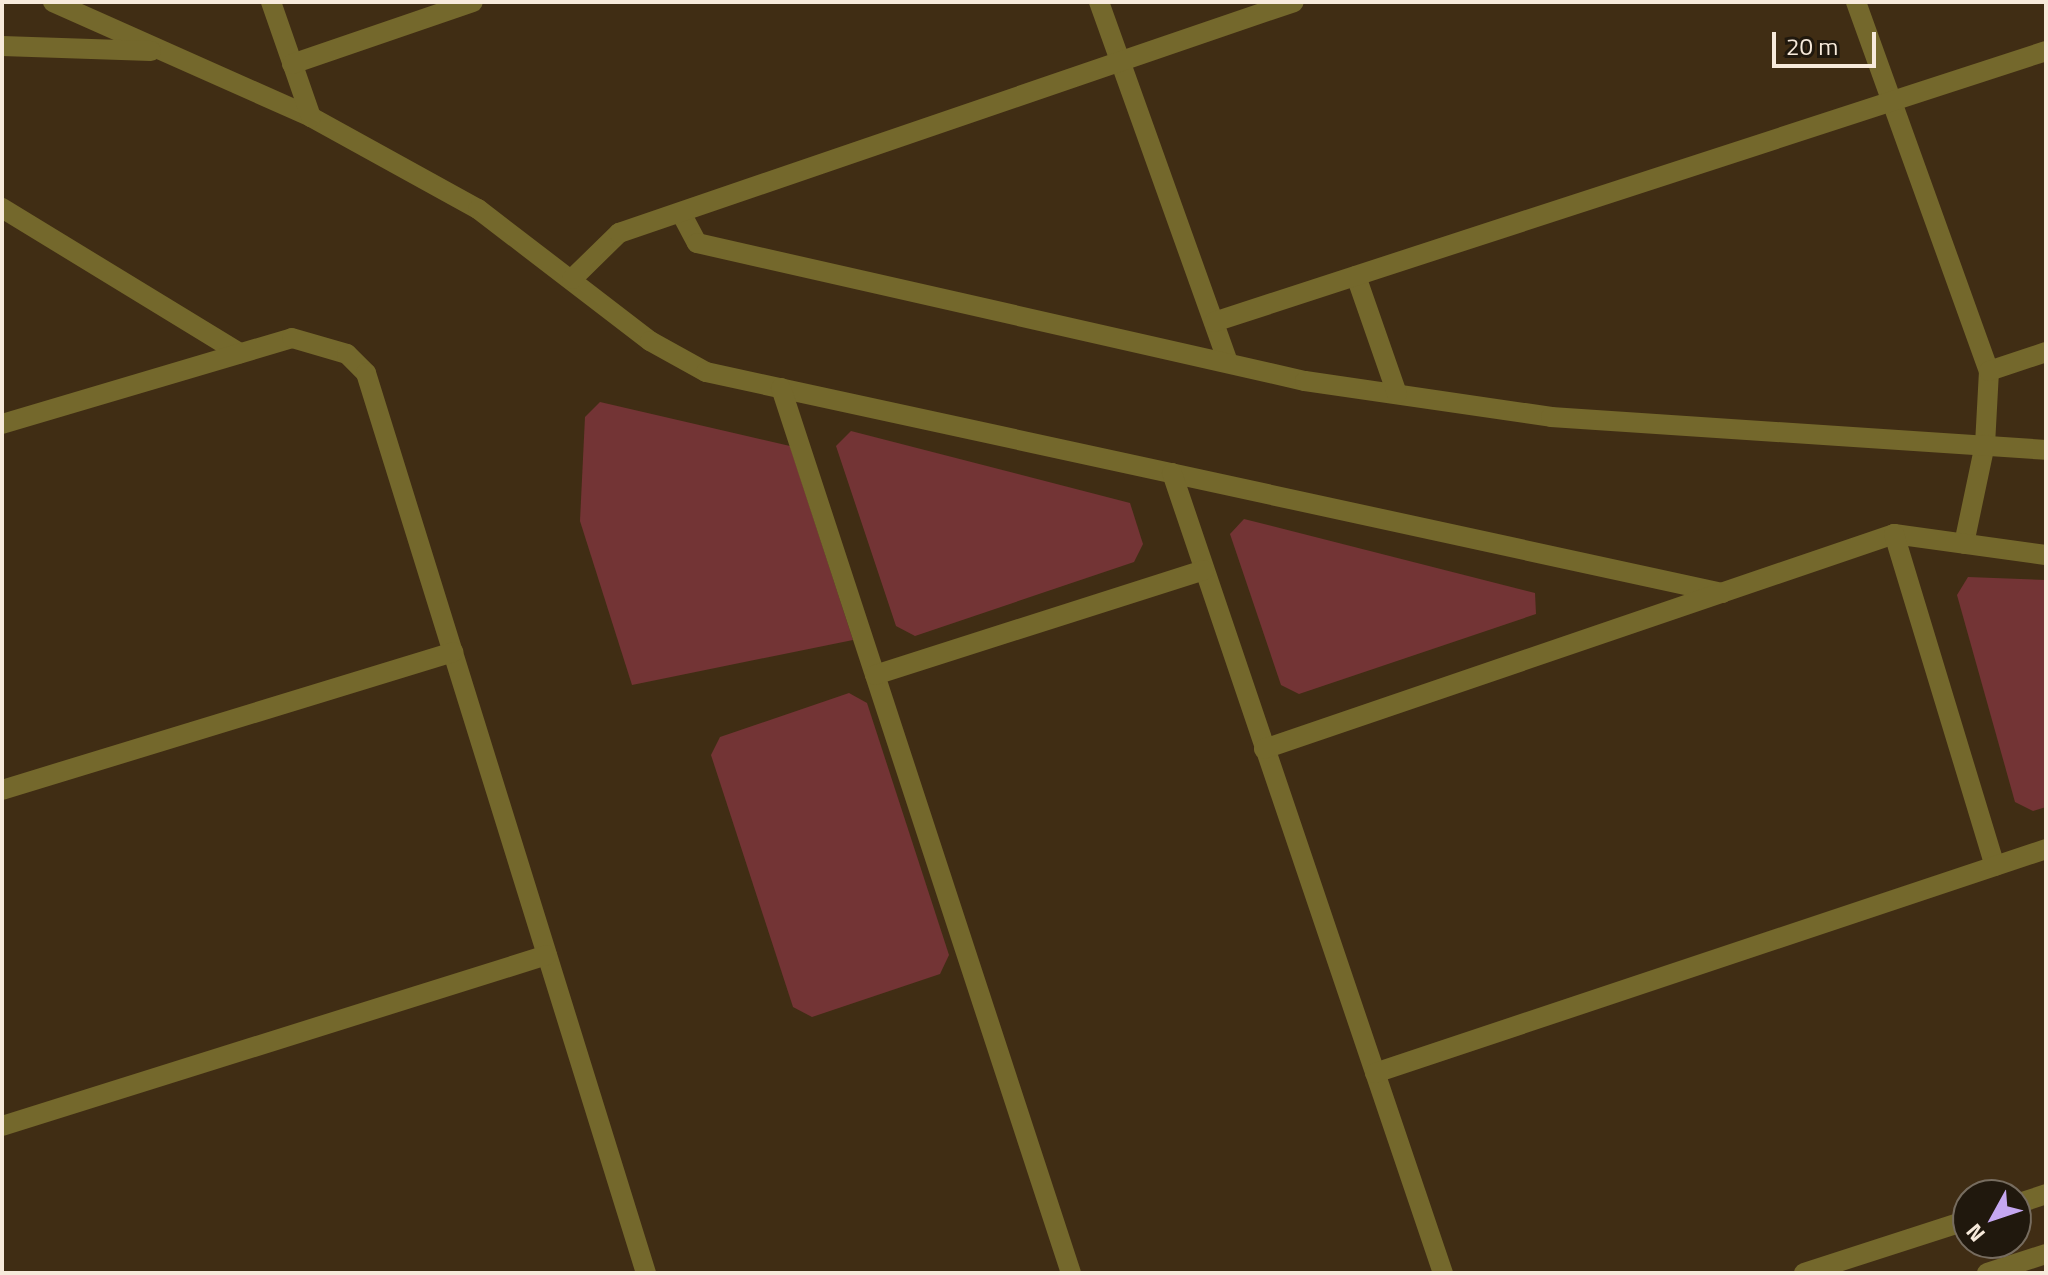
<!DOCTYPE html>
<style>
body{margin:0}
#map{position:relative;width:2048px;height:1275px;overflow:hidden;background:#402d14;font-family:"Titillium Web",sans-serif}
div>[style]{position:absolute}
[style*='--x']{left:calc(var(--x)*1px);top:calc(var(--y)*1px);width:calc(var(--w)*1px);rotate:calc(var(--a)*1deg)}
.green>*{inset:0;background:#733435}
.street>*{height:20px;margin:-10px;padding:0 10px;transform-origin:10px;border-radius:10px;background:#74682c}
span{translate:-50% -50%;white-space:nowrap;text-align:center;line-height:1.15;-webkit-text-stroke:8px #20180d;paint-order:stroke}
.frame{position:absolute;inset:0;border:4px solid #f7eadb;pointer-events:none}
.north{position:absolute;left:1952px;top:1179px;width:80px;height:80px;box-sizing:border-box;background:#20180d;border:2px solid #766c5f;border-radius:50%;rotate:230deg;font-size:22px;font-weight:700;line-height:32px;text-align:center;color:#f7eadb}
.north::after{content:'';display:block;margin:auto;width:28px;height:36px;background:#c5a7f1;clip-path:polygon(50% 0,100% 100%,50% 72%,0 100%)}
.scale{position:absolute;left:1772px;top:32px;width:104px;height:36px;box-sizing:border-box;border:4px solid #f7eadb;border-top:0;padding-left:10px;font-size:24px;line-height:28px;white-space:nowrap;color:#f7eadb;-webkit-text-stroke:6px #20180d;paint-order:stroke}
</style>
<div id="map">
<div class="green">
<i style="clip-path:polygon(600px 402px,790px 446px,853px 640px,632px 685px,580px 521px,585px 417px)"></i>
<i style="clip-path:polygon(851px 431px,1130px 503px,1143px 544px,1134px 562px,915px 636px,896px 626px,836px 446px)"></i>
<i style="clip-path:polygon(1244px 519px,1535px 593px,1536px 614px,1299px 694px,1281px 685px,1230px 534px)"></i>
<i style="clip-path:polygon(1968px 577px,2046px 580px,2046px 807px,2033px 811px,2015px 802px,1957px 595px)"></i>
<i style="clip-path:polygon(849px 693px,867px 703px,949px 955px,940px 974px,812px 1017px,793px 1007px,711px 755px,720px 737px)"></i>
</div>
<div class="street">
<i style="--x:53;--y:2;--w:282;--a:24"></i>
<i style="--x:311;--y:117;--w:191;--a:28.9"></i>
<i style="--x:478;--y:209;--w:217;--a:37.5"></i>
<i style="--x:650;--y:341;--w:64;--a:29"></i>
<i style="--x:706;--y:372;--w:1040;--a:12.27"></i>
<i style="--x:271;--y:2;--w:122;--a:70.8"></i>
<i style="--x:1099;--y:2;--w:383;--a:70.3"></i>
<i style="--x:1856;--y:2;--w:392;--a:70.2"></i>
<i style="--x:1989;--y:371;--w:73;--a:93.1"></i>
<i style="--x:1985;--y:444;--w:102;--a:101.9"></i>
<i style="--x:2;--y:46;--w:149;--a:1.9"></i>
<i style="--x:292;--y:64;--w:191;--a:-18.9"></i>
<i style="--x:2;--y:208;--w:279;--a:31.4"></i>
<i style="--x:681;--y:213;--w:34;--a:62"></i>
<i style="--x:697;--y:243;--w:623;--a:12.79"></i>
<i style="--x:1305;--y:381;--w:249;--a:8.3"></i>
<i style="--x:1551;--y:417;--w:496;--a:3.8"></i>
<i style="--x:1356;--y:276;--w:125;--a:70.8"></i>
<i style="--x:572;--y:279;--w:66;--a:-44.4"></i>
<i style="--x:619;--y:233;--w:713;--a:-18.89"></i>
<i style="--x:1214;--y:322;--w:875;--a:-18.04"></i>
<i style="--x:1989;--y:371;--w:60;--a:-18.4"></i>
<i style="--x:781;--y:388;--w:931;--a:71.86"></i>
<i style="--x:2;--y:424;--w:302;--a:-16.5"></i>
<i style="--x:292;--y:338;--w:57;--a:16.2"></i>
<i style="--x:347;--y:354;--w:27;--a:45"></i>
<i style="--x:366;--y:373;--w:943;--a:72.72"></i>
<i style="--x:1172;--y:473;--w:845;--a:71.29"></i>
<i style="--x:1894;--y:534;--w:153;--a:7.9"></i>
<i style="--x:875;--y:675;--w:345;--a:-17.7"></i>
<i style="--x:1264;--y:749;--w:666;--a:-18.84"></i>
<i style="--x:1894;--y:534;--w:347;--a:73.1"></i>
<i style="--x:2;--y:790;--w:472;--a:-17"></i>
<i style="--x:1375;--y:1073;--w:707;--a:-18.46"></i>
<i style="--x:2;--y:1126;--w:571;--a:-17.42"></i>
<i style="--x:2016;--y:1204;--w:32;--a:-18"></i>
<i style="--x:1804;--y:1273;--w:172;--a:-17.9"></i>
<i style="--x:1987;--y:1273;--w:62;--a:-17.9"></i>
</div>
<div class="frame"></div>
<div class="north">N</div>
<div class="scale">20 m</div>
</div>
